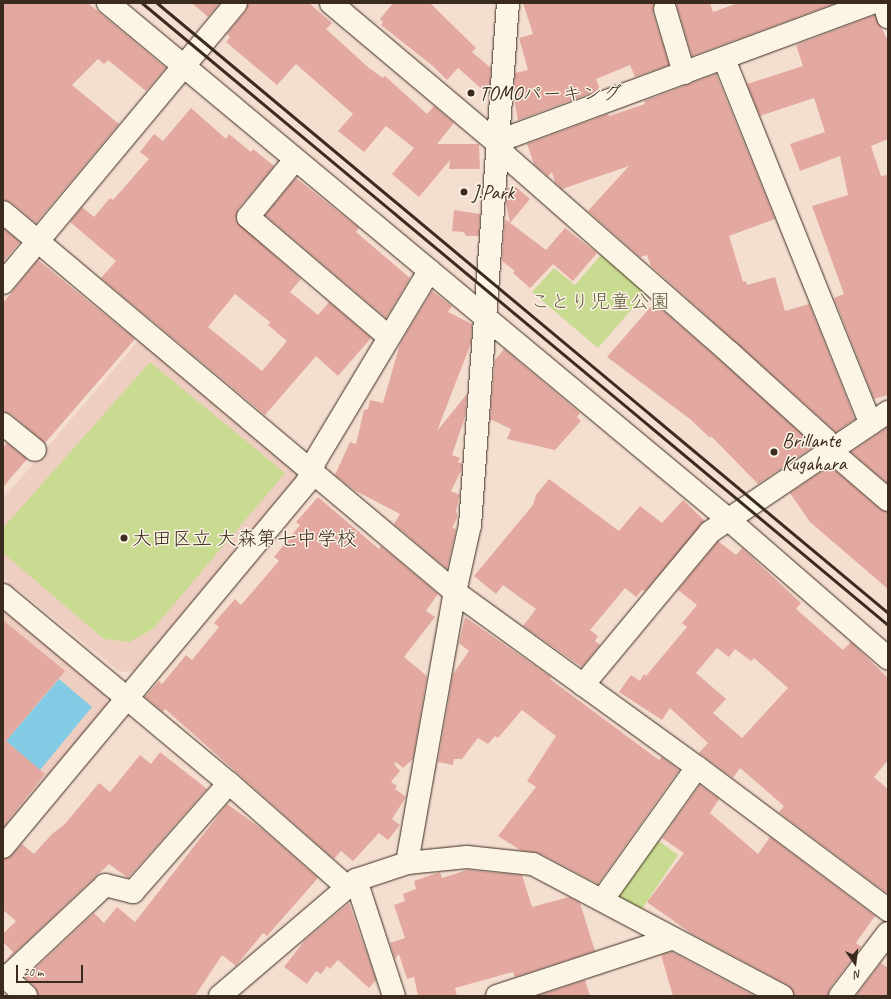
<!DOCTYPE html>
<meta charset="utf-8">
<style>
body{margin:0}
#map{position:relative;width:891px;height:999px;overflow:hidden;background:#f4ded0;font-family:Caveat,"Klee One",sans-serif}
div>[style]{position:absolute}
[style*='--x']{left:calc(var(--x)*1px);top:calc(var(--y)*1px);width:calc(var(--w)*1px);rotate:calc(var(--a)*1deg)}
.built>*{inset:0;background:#efcec2}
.green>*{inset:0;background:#c9db90}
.water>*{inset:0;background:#83cbe4}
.building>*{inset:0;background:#e3a9a0}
.roads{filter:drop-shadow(0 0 1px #3b2a1e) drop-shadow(0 0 1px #3b2a1e)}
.minor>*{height:22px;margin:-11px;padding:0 11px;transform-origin:11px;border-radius:11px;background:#fcf5e5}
.rail>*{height:3px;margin:-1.5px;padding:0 1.5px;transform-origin:1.5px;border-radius:1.5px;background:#3b2a1e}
.dots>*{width:11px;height:11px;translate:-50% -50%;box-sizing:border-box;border:2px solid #fcf5e5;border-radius:50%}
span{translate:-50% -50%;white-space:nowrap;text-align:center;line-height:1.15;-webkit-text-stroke:3px #fcf5e5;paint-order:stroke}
.poi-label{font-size:20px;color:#3b2a1e}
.left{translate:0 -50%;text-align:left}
.park-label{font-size:20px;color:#5e563a}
.frame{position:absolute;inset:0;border:4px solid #3b2a1e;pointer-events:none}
.north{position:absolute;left:835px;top:943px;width:40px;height:40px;-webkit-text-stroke:3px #fcf5e5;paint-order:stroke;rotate:166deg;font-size:11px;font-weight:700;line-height:16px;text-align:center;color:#3b2a1e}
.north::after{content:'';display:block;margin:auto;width:14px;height:18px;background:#3b2a1e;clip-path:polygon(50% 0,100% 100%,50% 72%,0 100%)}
.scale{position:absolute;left:16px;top:965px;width:67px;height:18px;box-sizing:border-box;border:2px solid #3b2a1e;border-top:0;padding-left:5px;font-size:12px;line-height:14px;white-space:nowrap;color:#3b2a1e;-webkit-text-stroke:3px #fcf5e5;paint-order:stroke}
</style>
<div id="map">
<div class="built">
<i style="clip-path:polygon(140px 339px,297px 466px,297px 476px,134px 671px,120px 672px,15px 587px,3px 601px,3px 589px,9px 582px,3px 577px,3px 499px)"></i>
<i style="clip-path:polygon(3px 609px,105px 695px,108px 706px,3px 832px)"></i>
</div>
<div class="green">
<i style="clip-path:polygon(601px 255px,646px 293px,598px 348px,532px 292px,554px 268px,575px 285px)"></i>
<i style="clip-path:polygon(150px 362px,285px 473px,153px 629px,129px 642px,104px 639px,3px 553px,3px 528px)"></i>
<i style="clip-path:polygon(649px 834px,678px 855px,636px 918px,603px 899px)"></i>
</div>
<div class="water">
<i style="clip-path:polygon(59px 679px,92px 707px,40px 770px,6px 741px)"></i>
</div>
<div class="building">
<i style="clip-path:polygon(3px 3px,88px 3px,166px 68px,146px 91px,108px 60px,104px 64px,98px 59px,72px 85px,119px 124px,36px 223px,11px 202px,3px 200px)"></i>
<i style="clip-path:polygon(192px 3px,220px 3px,208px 17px)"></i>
<i style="clip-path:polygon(248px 3px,309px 3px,332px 23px,326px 29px,369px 68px,383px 78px,385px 76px,427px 114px,434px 106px,454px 123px,437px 144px,479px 144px,480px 169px,449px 169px,450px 160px,419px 197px,392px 174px,414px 148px,386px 126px,364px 152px,338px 131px,353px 114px,296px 64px,277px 85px,226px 42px,230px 37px,227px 34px,246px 11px)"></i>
<i style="clip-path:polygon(393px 3px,430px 3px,476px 48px,472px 52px,491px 68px,490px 84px,483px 90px,458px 68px,447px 80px,434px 67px,381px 25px,383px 22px,380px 19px)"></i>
<i style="clip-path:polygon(523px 3px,654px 3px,653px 13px,669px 65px,635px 77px,630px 65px,596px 79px,600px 90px,518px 120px,514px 99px,515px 73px,528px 70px,519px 38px,533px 34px)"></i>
<i style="clip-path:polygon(676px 3px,710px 3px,713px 12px,738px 3px,836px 3px,692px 56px)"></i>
<i style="clip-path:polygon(875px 15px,888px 41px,888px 139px,871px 146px,881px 176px,888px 175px,888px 395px,874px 399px,834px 298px,844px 294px,812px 206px,848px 195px,840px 156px,800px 171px,790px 144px,825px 132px,814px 98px,760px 116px,747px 84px,803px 66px,796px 45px)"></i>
<i style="clip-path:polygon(716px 74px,775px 219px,729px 236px,743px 282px,746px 281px,747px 285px,775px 277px,785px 311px,809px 304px,855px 419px,836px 432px,651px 266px,647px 255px,640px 257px,588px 211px,629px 166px,562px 189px,555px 182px,552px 172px,548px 176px,534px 164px,527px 144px,608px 114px,609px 116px,645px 104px,644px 101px)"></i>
<i style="clip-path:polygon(evenodd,191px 108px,226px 139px,229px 134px,251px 152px,253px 149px,274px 166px,238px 209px,236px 221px,301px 279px,290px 292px,318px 315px,329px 302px,371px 338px,338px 376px,316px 356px,265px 415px,101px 278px,116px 261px,70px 222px,82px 207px,94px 217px,110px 198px,113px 200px,149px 159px,140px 152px,154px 134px,163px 141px,191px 108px,235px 294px,270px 322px,268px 325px,287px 341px,262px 371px,208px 327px,235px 294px)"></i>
<i style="clip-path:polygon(296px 178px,359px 228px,356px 232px,410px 278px,386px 318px,265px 215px)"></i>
<i style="clip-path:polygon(516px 187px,530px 199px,510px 223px,506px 204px,507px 188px)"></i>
<i style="clip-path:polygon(454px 210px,480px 214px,479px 236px,466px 236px,464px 232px,452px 231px)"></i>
<i style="clip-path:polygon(505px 219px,546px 250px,565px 228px,597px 253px,573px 281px,553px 264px,530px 288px,513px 273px,515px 271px,502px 261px)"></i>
<i style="clip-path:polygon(3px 228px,20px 242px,3px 262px)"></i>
<i style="clip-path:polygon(38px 260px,135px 339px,45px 443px,11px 414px,3px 412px,3px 303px)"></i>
<i style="clip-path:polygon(432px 291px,452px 306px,448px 312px,472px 324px,471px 343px,437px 431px,467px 394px,465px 417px,452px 455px,460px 458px,458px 462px,462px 464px,461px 471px,451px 491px,460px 495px,456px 511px,458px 516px,452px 528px,456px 529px,447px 569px,394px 524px,400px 514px,354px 490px,335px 475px,350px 442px,356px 444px,364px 410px,368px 409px,370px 400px,383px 403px,400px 344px)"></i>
<i style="clip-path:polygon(654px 303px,721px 361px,815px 446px,758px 484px,711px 436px,710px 438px,690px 419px,607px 357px)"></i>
<i style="clip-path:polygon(504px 349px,580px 413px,577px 417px,581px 421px,555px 450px,507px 439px,511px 429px,490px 419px,495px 360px)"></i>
<i style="clip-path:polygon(888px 427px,888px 484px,851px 452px)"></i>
<i style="clip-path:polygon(7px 443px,27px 459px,3px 487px,3px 448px)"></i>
<i style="clip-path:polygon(830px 466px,880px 509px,888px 512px,888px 589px,810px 522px,790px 493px)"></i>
<i style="clip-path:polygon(549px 479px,619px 531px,640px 506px,662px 523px,683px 500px,705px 521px,645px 591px,642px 590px,636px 597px,625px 588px,590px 630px,598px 636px,595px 641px,600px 645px,582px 667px,523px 626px,536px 609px,503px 585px,496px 594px,474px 576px,533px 505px,536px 495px)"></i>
<i style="clip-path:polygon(318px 497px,379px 549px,381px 546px,438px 594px,426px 611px,435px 617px,404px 657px,427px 676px,413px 759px,403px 768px,396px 762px,394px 764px,400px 771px,391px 782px,397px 786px,395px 789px,406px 797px,392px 819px,400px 825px,388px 840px,379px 833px,353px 861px,341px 851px,334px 859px,165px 709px,163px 712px,145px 697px,159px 681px,162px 684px,186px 655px,192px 660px,219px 627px,214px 623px,235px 599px,241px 605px,279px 561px,274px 557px,300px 525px,296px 522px)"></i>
<i style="clip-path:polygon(evenodd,718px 541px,736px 555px,742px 548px,801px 603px,796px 609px,843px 650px,851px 642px,888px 678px,888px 760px,874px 777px,888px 789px,888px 894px,785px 817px,779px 812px,784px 806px,740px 768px,733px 778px,699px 753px,708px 743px,670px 708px,662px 720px,619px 692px,631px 675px,640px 681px,644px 674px,646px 676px,687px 627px,682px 623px,697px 605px,678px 590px,718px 541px,717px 648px,729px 657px,735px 649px,751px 661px,754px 658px,788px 688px,742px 738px,713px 713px,726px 699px,696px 673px,717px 648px)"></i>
<i style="clip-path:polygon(465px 617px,551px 677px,550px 679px,659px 760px,662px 757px,679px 770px,598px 884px,539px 853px,520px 850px,498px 836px,536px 787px,527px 781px,556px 736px,522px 710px,498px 738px,495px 736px,488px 744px,478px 738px,462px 759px,454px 759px,453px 765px,438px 762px,453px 674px,469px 651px,459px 643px)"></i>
<i style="clip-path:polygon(3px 620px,65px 671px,6px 741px,45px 774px,3px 827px)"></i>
<i style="clip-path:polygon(160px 752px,207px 789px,128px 878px,109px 864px,5px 962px,13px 952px,3px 942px,3px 934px,16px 921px,3px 910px,3px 859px,12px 855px,22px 844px,34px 854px,52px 834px,65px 824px,99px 783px,110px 792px,140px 755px,151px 764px)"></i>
<i style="clip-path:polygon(700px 785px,719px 799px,710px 813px,758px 854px,770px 837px,875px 916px,856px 943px,861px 947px,830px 988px,828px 996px,794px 996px,788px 985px,692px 934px,647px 902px,684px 853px,662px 838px)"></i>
<i style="clip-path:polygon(227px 804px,262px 829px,318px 878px,267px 936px,263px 933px,236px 966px,222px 955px,195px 996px,38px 996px,35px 987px,25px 978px,94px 913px,104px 923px,117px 907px,135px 922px)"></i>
<i style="clip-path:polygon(467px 870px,522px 875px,532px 907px,569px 897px,580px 903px,595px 951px,515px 977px,513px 972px,455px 988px,457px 996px,418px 996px,414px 977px,407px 979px,399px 954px,395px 959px,390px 943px,405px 938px,394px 905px,405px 901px,403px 894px,416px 889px,414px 881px,440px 872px,442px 878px)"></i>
<i style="clip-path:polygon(349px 903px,376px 980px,369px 988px,338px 960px,330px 969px,327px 966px,321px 974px,316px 971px,307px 984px,284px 967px,305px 940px)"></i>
<i style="clip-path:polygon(671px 952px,672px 952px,755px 996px,673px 996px,661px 955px)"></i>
<i style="clip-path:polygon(881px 963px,888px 968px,888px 996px,856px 996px)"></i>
<i style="clip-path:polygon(585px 980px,590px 996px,537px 996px)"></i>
</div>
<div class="roads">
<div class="minor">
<i style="--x:108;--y:3;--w:808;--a:39.78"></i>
<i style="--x:729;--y:520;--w:211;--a:41"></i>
<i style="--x:331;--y:3;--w:216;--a:40.1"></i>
<i style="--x:496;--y:142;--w:19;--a:54"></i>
<i style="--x:507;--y:157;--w:295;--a:41.3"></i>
<i style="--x:729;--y:352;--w:131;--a:42.2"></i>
<i style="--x:826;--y:440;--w:12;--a:66"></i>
<i style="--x:831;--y:451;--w:75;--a:40.7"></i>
<i style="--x:884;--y:3;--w:15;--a:74"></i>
<i style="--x:665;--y:9;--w:67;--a:73.5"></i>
<i style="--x:724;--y:59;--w:393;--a:68.1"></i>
<i style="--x:496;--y:142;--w:401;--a:-20.3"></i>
<i style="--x:294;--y:161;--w:72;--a:129.4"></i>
<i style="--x:248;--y:217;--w:184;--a:40.4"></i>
<i style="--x:3;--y:212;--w:591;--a:40.05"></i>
<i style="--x:455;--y:592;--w:299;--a:35.9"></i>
<i style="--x:697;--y:767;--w:239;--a:36.8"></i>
<i style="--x:3;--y:283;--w:364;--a:-50.2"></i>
<i style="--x:3;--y:424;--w:41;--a:39.1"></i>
<i style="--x:3;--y:595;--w:294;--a:39.8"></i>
<i style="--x:229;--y:783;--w:157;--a:41.4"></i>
<i style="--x:583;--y:685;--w:199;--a:-50.3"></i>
<i style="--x:710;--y:532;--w:215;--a:-34"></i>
<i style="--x:3;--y:847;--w:475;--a:-50.2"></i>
<i style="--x:307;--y:482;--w:22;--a:-69"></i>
<i style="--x:315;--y:461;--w:222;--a:-59"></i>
<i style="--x:407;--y:863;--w:275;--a:-80"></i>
<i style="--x:455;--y:592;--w:69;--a:-77.4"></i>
<i style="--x:470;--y:525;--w:523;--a:-85.84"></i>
<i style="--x:356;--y:880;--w:122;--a:71.9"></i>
<i style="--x:603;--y:899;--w:162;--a:-54.5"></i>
<i style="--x:3;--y:975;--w:31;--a:42"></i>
<i style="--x:6;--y:978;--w:136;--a:-43.2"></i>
<i style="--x:105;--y:885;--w:29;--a:14"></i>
<i style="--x:133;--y:892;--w:145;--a:-48.6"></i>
<i style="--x:220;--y:996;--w:179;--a:-40.5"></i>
<i style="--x:356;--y:880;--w:54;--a:-18.4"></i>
<i style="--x:407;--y:863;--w:60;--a:-5.7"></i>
<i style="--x:467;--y:857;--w:66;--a:6.1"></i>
<i style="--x:533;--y:864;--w:282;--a:27.9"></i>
<i style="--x:497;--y:996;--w:185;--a:-18.2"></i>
<i style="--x:840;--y:996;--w:79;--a:-52.7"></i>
</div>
</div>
<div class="rail">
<i style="--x:142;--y:3;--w:971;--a:39.82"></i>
<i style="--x:157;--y:3;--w:952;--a:39.84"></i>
</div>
<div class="dots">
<i style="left:471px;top:93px;background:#3b2a1e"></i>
<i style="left:464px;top:192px;background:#3b2a1e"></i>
<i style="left:774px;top:452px;background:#3b2a1e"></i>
<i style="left:124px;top:538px;background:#3b2a1e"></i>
</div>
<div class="poi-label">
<span class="left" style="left:479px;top:93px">TOMOパーキング</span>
<span class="left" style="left:472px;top:192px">J.Park</span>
<span class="left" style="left:782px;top:452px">Brillante<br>Kugahara</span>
<span class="left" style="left:132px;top:538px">大田区立 大森第七中学校</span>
</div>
<div class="park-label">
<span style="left:600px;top:301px">ことり児童公園</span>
</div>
<div class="frame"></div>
<div class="north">N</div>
<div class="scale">20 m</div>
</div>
